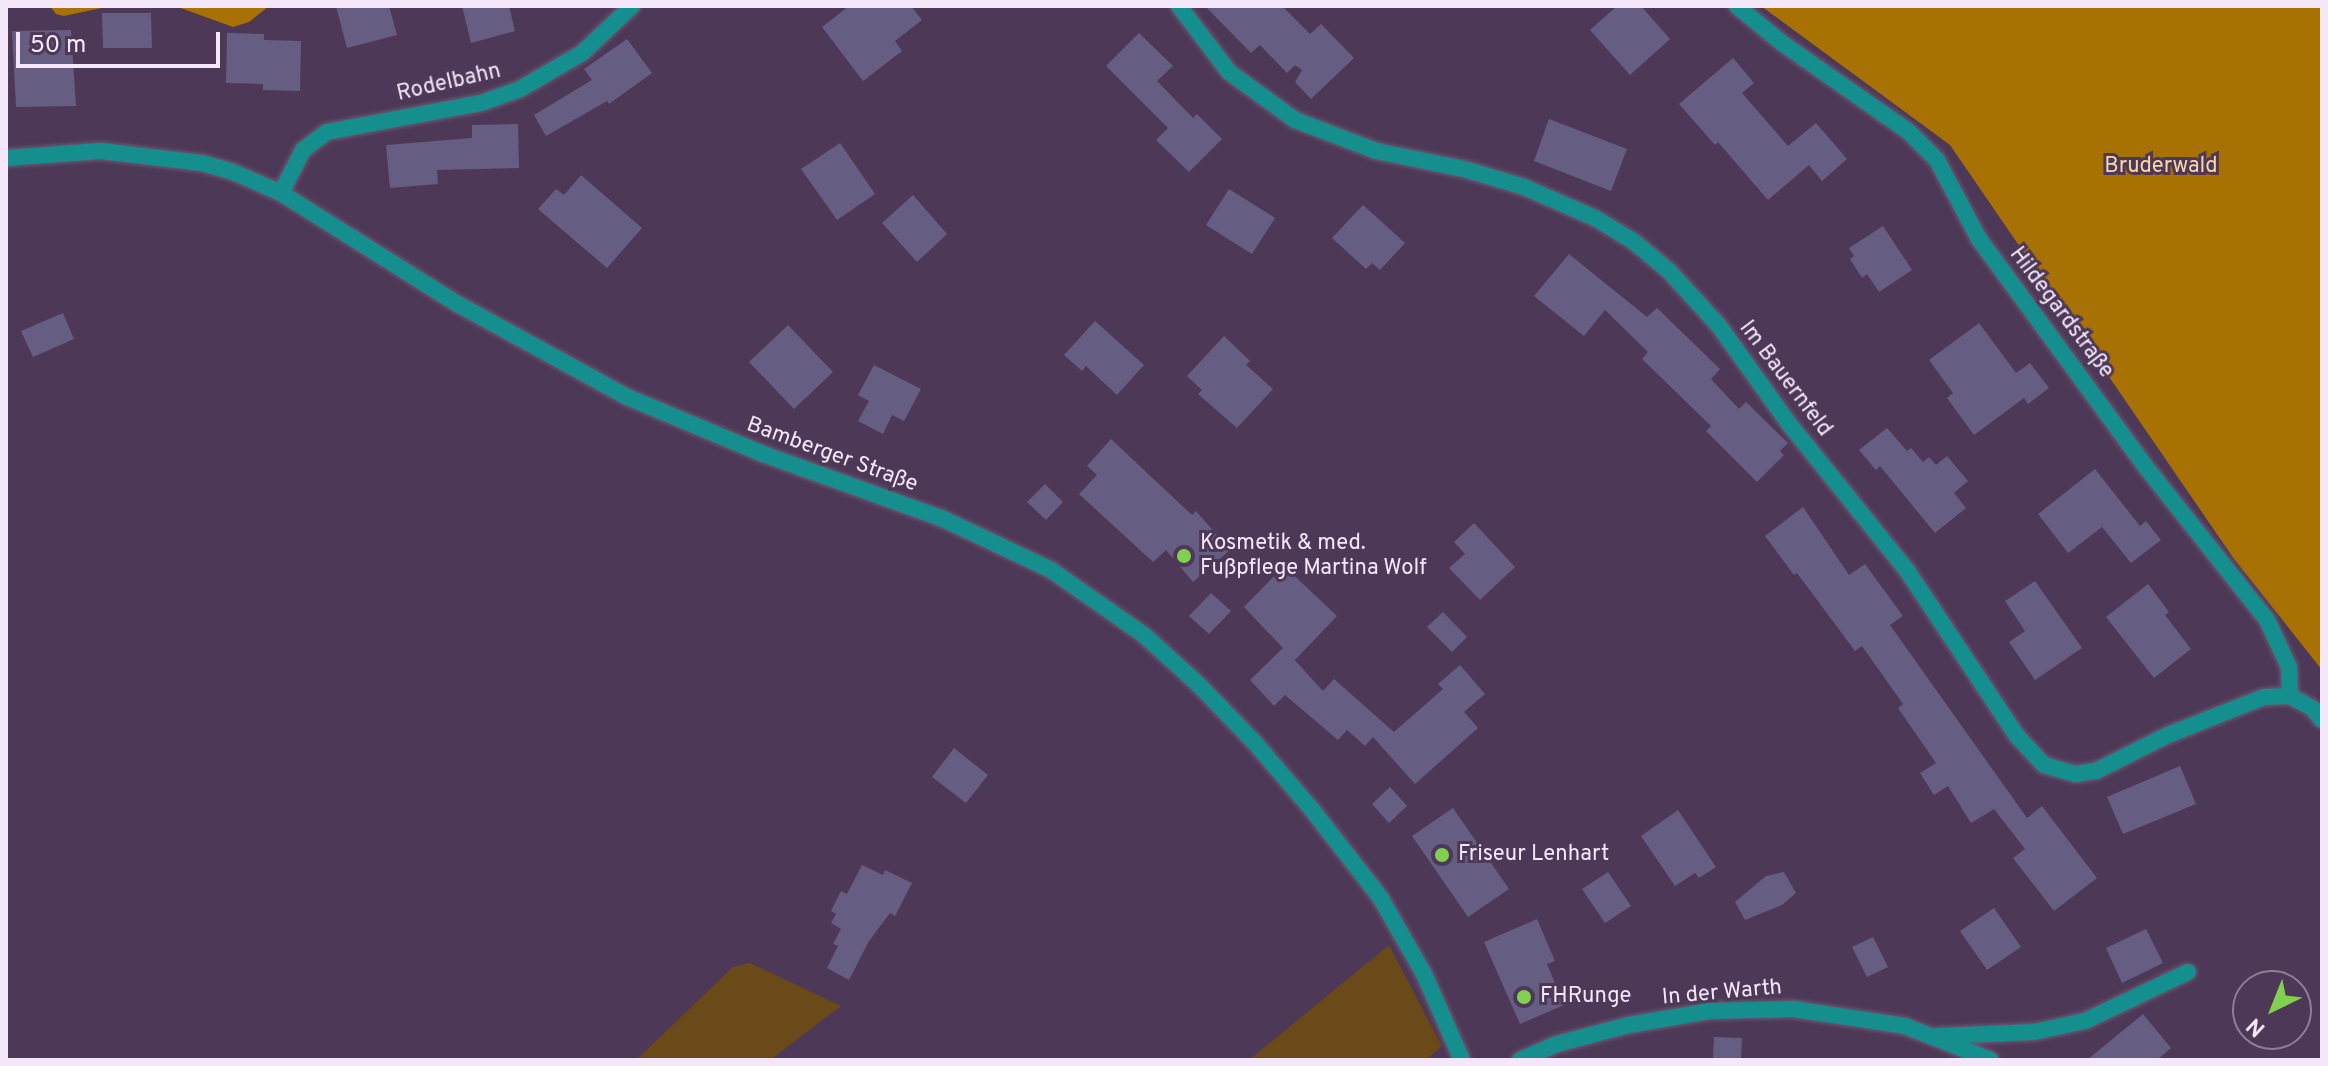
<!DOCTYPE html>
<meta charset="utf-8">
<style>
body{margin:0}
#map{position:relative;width:2328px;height:1066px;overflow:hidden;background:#4d3857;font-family:Overpass,sans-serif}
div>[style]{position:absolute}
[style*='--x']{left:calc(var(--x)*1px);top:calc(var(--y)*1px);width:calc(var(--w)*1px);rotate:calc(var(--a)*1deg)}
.green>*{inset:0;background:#6a4a18}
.forest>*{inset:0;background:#a77104}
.building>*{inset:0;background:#665d82}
.roads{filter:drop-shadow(0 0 2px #6b5874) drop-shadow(0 0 2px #6b5874)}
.minor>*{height:16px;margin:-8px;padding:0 8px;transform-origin:8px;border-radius:8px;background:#158e8e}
.tertiary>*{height:16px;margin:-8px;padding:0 8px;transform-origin:8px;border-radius:8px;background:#158e8e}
.dots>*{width:22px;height:22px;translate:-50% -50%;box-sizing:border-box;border:4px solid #4d3857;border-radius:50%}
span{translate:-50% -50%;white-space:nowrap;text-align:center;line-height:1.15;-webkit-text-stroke:6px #4d3857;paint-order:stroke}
.street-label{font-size:22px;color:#f4e7fa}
.park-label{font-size:22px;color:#f9d6a6}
.poi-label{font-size:22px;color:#f4e7fa}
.left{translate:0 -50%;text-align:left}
.frame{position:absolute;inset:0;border:8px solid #f4e7fa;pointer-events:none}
.north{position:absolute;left:2232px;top:970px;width:80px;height:80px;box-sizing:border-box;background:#4d3857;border:2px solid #907e98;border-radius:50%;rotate:223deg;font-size:22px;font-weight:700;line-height:32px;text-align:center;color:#f4e7fa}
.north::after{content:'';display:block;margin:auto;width:28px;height:36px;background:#82d050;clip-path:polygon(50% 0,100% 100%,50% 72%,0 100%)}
.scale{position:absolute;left:16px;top:32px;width:204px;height:36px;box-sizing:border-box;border:4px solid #f4e7fa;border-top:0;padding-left:10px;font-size:24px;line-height:28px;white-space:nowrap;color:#f4e7fa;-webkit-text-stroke:6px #4d3857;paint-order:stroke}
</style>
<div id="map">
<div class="green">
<i style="clip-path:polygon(1389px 945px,1442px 1046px,1426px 1060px,1249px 1060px)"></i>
<i style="clip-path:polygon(750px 963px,841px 1006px,770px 1060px,636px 1060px,733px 967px)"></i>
</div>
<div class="forest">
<i style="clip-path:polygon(50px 6px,111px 6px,64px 16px,56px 14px)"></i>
<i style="clip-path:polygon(175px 6px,269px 6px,249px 22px,233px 27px)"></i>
<i style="clip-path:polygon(1761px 6px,2322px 6px,2322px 670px,2234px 559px,1950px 145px)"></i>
</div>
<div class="building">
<i style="clip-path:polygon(336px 6px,389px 6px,397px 35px,347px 48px)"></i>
<i style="clip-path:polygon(462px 6px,509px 6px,515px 31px,471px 43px)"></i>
<i style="clip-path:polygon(849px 6px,911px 6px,922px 20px,895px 41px,902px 51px,863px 81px,822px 27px)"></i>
<i style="clip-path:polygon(1205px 6px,1282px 6px,1310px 34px,1321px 24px,1354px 58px,1311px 99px,1295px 82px,1302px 70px,1295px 65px,1287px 73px,1260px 45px,1251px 53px)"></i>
<i style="clip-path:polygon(1617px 6px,1641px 6px,1670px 39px,1630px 75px,1590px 30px)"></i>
<i style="clip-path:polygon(102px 13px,151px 13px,152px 48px,103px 48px)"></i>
<i style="clip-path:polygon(71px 30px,76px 106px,16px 107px,12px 31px)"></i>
<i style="clip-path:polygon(227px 33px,264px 34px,264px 40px,301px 41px,300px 91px,263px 90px,263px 84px,226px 83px)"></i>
<i style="clip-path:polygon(1139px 33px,1173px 66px,1157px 81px,1193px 118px,1197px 114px,1222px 139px,1189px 172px,1156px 140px,1168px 128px,1106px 66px)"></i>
<i style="clip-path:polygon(627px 39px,652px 73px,609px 104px,607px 101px,546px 136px,534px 115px,592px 80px,584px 69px)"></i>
<i style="clip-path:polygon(1733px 58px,1754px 83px,1742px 93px,1788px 146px,1816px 123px,1847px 159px,1822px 181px,1809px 165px,1768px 200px,1718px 142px,1715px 145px,1679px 104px)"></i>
<i style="clip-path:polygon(1549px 119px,1627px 149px,1611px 191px,1534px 161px)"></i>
<i style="clip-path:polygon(518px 124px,519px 168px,437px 170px,438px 184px,390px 188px,386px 145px,472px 138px,472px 125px)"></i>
<i style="clip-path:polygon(840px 143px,875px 194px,837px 220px,801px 169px)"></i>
<i style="clip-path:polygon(581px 175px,642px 228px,607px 268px,538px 209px,556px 189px,564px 195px)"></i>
<i style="clip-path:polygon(1229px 189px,1275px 218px,1252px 254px,1206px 225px)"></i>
<i style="clip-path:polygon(913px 195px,947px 234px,917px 262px,882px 223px)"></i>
<i style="clip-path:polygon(1363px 205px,1405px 243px,1380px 270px,1372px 263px,1366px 269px,1332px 238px)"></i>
<i style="clip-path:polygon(1883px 226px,1912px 270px,1879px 292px,1867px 274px,1862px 278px,1850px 259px,1854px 256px,1849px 248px)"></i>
<i style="clip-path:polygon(1569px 254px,1647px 317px,1657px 308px,1720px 369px,1711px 379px,1739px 409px,1746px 402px,1788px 443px,1780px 451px,1784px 455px,1757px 482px,1706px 431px,1711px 426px,1642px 359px,1648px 352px,1605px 310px,1584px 336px,1534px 296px)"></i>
<i style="clip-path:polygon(63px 313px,74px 339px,33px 357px,21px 331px)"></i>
<i style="clip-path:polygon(1095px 321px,1144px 365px,1117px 395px,1086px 366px,1082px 371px,1064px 355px)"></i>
<i style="clip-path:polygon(1979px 323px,2016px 373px,2030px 363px,2049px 388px,2028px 404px,2024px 398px,1974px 435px,1947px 398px,1953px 393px,1929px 360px)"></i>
<i style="clip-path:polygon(788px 325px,833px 372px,794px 409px,749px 362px)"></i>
<i style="clip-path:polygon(1224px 336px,1250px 361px,1246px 365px,1273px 389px,1237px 428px,1198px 394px,1202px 390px,1187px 376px)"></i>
<i style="clip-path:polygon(874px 365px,921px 389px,904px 421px,892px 415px,883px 434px,858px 421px,869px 401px,858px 395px)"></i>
<i style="clip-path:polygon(1887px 428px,1907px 451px,1911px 448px,1923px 462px,1929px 457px,1936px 465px,1947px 456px,1968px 481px,1954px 493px,1966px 508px,1935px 533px,1880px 466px,1876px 470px,1859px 450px)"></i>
<i style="clip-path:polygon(1111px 439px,1192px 515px,1196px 511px,1230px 550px,1193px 582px,1166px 550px,1153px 562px,1079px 494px,1097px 475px,1087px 466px)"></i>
<i style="clip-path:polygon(2095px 469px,2140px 526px,2146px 521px,2161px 540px,2131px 563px,2102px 527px,2068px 553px,2038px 514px)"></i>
<i style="clip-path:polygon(1045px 484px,1063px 502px,1046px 520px,1027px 502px)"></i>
<i style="clip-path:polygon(1803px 507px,1849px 575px,1865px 564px,1903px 616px,1890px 625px,2027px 818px,2042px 806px,2097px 878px,2054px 911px,2013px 858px,2025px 849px,1994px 809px,1971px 823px,1948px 786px,1934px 795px,1920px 773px,1936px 763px,1898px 708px,1903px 704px,1862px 646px,1855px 651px,1797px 573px,1794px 575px,1765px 536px)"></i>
<i style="clip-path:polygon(1474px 523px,1515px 567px,1480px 600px,1449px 568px,1465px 554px,1454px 542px)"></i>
<i style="clip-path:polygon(1284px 566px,1337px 616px,1295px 660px,1291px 656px,1323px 691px,1334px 679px,1394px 732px,1443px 689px,1438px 684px,1460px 665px,1485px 694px,1464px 712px,1478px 728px,1415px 784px,1373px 737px,1365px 746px,1347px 730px,1338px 740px,1285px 695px,1274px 706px,1250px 680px,1283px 648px,1244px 607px)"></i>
<i style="clip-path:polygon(2035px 581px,2082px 648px,2035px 680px,2009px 642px,2025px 631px,2005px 601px)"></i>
<i style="clip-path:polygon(2148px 584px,2169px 612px,2165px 615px,2191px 649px,2154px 678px,2106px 617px)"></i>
<i style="clip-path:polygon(1211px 593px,1231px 611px,1209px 634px,1189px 616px)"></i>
<i style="clip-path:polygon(1443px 612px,1467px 637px,1452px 652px,1427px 627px)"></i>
<i style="clip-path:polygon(954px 748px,988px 775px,966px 803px,932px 777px)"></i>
<i style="clip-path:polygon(2180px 766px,2196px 804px,2123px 834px,2107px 797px)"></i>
<i style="clip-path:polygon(1390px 787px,1407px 806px,1389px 823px,1372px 804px)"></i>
<i style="clip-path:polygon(1453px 808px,1509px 889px,1468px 917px,1412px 836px)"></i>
<i style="clip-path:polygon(1678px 810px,1716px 867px,1699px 878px,1695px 873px,1675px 886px,1641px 836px)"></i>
<i style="clip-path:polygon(862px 865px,883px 875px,885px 870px,912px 883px,895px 916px,890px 913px,869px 941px,849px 980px,827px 968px,838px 946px,833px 944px,841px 929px,831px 923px,836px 914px,831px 911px,841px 891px,847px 894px)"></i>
<i style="clip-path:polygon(1608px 872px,1631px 906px,1605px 923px,1582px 889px)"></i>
<i style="clip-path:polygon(1784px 872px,1796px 893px,1782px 905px,1745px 920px,1735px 902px,1766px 876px)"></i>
<i style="clip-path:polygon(1994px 908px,2021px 947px,1987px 970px,1960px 931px)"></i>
<i style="clip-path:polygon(1537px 919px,1555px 961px,1547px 964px,1564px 1005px,1520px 1024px,1484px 942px)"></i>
<i style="clip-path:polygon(2146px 929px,2163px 963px,2122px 983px,2106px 948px)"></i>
<i style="clip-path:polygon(1873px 937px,1888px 967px,1867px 977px,1852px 947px)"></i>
<i style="clip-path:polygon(2143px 1014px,2171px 1048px,2157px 1060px,2087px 1060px)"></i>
<i style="clip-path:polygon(1714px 1037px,1742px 1038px,1741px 1060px,1713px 1060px)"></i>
</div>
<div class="roads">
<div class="minor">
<i style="--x:1179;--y:6;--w:83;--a:52.9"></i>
<i style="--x:1229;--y:72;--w:82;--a:36"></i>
<i style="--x:1295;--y:120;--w:87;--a:20.9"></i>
<i style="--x:1376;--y:151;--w:90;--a:11.6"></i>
<i style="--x:1464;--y:169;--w:63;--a:16.7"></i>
<i style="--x:1524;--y:187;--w:77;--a:23.6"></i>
<i style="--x:1595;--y:218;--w:44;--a:31.2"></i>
<i style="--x:1633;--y:241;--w:47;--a:39.8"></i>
<i style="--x:1669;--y:271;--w:74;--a:47.7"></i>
<i style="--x:1719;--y:326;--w:122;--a:54.4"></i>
<i style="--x:1790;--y:425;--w:189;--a:51.2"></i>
<i style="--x:1908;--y:572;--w:197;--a:56.4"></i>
<i style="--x:2017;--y:736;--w:40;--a:47"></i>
<i style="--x:2044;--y:765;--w:33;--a:16"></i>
<i style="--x:2076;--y:774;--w:20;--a:-9"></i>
<i style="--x:2096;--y:771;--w:80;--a:-26.6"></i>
<i style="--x:2168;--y:735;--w:103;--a:-21.6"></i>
<i style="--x:2264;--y:697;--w:26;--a:-2"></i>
<i style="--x:2290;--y:696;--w:26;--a:29"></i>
<i style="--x:2313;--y:709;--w:14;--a:51"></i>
<i style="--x:1737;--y:6;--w:58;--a:39.4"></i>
<i style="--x:1782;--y:43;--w:155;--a:35"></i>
<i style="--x:1909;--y:132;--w:40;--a:45"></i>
<i style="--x:1937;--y:160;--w:89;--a:62"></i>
<i style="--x:1979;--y:239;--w:281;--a:53.8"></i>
<i style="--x:2145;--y:466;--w:196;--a:51.6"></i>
<i style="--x:2267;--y:620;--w:52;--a:64.9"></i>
<i style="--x:2289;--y:667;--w:29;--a:88"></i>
<i style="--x:281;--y:193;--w:48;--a:-62.9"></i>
<i style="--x:303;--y:150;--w:30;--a:-37"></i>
<i style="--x:327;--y:132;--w:157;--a:-10.7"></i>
<i style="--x:481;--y:103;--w:41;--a:-19.7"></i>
<i style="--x:520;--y:89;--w:72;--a:-30.1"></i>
<i style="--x:582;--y:53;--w:69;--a:-43.2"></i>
<i style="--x:1938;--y:1036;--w:96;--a:-2.4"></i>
<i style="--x:2034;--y:1032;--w:52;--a:-12.2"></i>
<i style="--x:2085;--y:1021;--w:114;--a:-25.4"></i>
<i style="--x:1520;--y:1060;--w:40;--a:-23.4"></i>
<i style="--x:1557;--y:1044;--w:74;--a:-14.8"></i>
<i style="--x:1629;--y:1025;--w:81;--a:-9.9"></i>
<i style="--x:1709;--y:1011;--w:84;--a:-1.4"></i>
<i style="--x:1793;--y:1009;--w:113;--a:8.6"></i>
<i style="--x:1905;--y:1026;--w:92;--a:21.6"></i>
</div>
<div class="tertiary">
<i style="--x:6;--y:158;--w:95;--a:-4.2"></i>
<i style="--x:101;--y:151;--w:102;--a:6.8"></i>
<i style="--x:202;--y:163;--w:32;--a:16"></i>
<i style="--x:233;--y:172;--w:52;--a:23.6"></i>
<i style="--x:281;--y:193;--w:207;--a:32.2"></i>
<i style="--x:456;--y:303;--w:195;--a:28.8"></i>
<i style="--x:627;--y:397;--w:147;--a:22.7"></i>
<i style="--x:763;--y:454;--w:189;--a:19.8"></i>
<i style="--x:941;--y:518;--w:122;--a:25.3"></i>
<i style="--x:1051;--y:570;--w:113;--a:35"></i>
<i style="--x:1144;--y:635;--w:76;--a:42.3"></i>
<i style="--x:1200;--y:686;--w:79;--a:46"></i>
<i style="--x:1255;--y:743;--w:89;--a:49.5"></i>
<i style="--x:1313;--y:811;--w:109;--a:52.1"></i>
<i style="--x:1380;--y:897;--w:89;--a:60.3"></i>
<i style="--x:1424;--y:974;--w:94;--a:66.2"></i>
</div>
</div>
<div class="dots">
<i style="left:1184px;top:556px;background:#82d050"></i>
<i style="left:1442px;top:855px;background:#82d050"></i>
<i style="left:1524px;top:997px;background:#82d050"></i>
</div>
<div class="street-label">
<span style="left:449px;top:83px;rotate:-13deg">Rodelbahn</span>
<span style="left:2061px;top:313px;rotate:53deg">Hildegardstraße</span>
<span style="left:1785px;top:379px;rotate:53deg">Im Bauernfeld</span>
<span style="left:832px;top:455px;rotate:20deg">Bamberger Straße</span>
<span style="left:1722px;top:993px;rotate:-5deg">In der Warth</span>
</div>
<div class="park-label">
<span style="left:2161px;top:167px">Bruderwald</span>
</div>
<div class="poi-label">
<span class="left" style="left:1200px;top:556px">Kosmetik &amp; med.<br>Fußpflege Martina Wolf</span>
<span class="left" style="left:1458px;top:855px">Friseur Lenhart</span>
<span class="left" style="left:1540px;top:997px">FHRunge</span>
</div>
<div class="frame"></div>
<div class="north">N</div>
<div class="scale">50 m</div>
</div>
